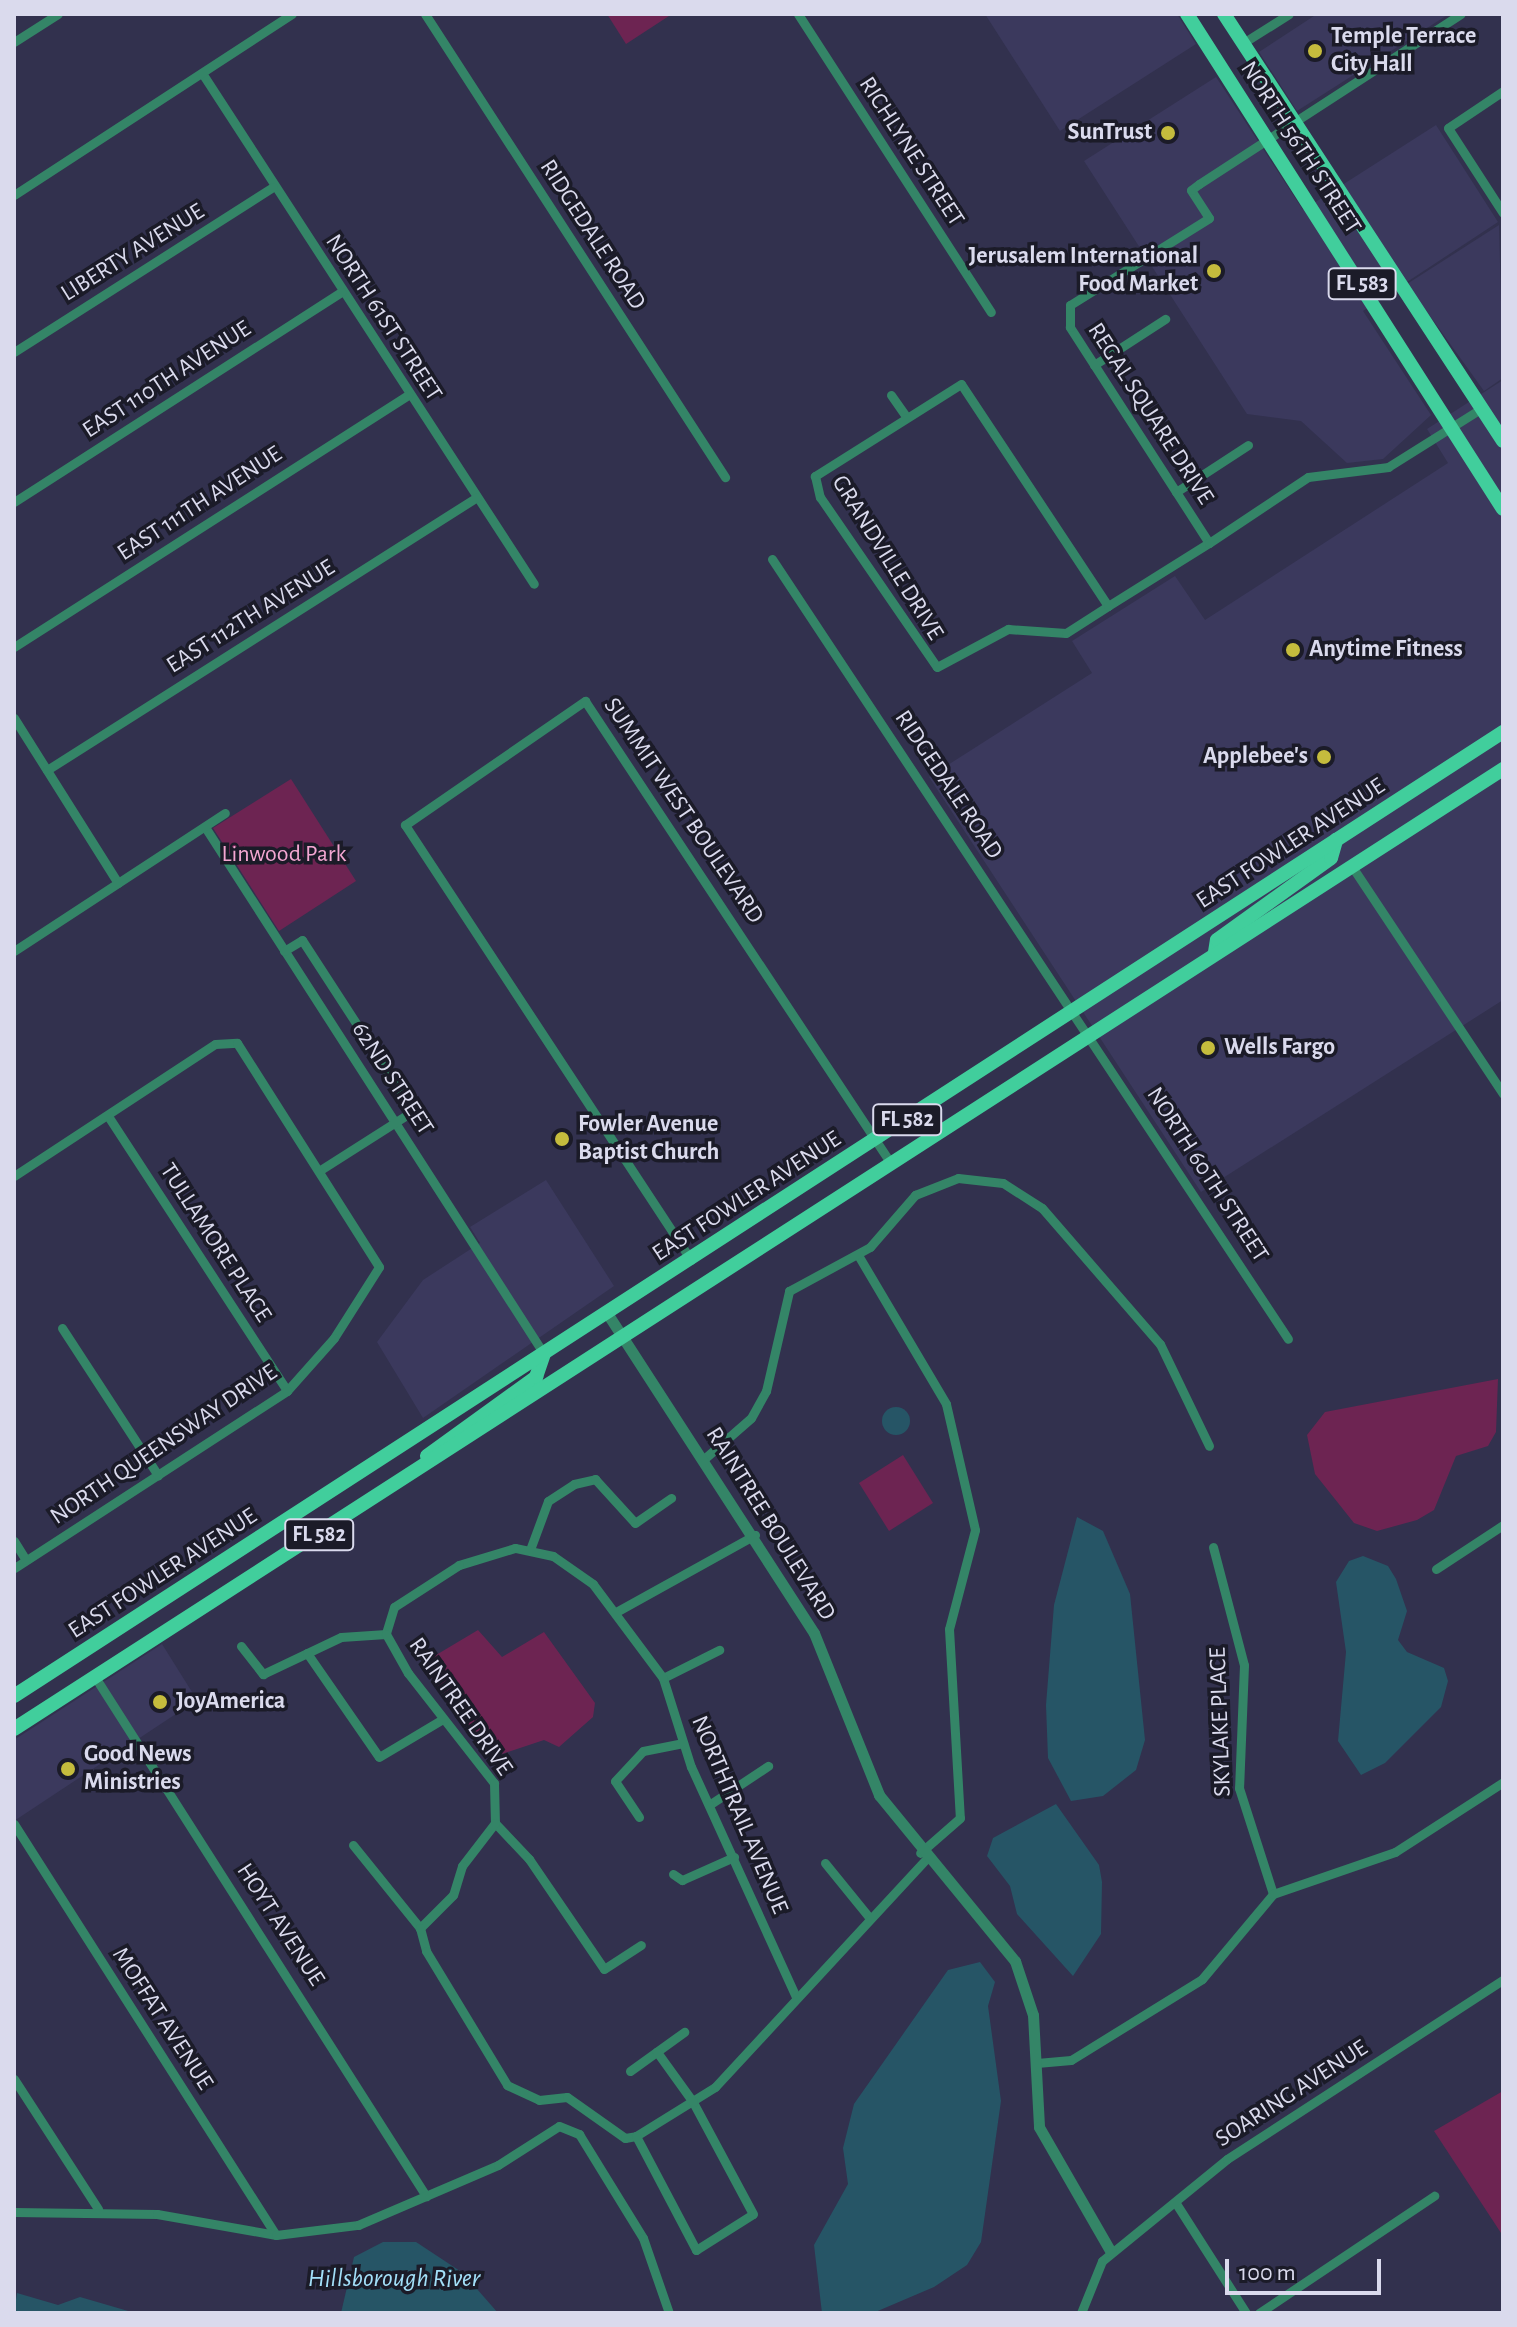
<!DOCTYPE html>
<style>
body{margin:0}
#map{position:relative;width:1517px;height:2327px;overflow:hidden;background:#32314e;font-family:"Alegreya Sans",sans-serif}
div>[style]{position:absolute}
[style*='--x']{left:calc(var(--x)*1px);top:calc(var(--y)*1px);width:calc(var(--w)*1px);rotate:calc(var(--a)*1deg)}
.built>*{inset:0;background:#3b395d}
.green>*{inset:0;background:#6d2452}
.water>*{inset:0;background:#265566}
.round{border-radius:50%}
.minor>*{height:9px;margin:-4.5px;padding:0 4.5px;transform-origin:4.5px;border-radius:4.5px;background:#348567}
.tertiary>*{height:11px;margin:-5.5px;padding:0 5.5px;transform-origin:5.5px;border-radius:5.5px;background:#348567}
.primary>*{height:14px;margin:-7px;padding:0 7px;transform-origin:7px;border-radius:7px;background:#41ce9c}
.dots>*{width:22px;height:22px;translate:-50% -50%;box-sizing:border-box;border:4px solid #1b1b28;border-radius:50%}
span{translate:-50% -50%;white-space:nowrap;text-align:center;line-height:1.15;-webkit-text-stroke:7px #1b1b28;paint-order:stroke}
.shield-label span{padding:2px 6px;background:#1b1b28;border:2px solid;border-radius:6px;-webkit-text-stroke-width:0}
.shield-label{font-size:22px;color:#dadaed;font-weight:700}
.poi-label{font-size:24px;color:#dadaed;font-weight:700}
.left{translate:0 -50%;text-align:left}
.right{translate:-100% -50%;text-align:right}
.street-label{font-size:24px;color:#dadaed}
.park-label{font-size:24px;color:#f4a7d2}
.water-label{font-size:26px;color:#a3e0f9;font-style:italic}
.frame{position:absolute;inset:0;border:16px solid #dadaed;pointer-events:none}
.scale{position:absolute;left:1225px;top:2259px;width:156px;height:36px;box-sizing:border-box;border:4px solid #dadaed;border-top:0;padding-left:10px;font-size:24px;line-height:28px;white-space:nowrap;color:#dadaed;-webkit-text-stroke:6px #1b1b28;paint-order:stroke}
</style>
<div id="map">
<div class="built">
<i style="clip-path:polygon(985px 14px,1177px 14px,1196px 44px,1060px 131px)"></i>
<i style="clip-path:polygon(1317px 14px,1449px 14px,1297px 111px,1259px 52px)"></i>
<i style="clip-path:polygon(1216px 77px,1303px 210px,1436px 125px,1498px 222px,1363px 311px,1431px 415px,1383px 459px,1347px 463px,1301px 421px,1247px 414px,1084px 161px)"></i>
<i style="clip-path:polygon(1499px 225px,1503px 378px,1484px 391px,1407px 284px)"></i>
<i style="clip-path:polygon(1503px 380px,1503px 1000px,1201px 1192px,929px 777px,1092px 673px,1072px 641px,1175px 576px,1205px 620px,1448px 463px,1427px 429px)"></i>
<i style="clip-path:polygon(546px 1180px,614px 1286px,423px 1418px,377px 1342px,423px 1280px,480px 1243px,470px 1227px)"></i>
<i style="clip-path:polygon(162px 1644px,197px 1700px,14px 1821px,14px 1740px)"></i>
</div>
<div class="green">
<i style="clip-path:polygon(607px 14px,672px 14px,626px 44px)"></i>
<i style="clip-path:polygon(291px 779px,356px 881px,279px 931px,213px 828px)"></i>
<i style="clip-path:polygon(1498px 1379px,1496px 1432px,1488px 1446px,1456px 1456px,1434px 1510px,1417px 1520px,1377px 1531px,1354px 1523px,1315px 1474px,1307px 1435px,1325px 1412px)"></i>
<i style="clip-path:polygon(903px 1455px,933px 1503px,889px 1531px,859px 1483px)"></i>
<i style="clip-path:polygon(478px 1630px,502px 1657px,544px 1632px,595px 1703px,593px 1717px,559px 1747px,544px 1740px,493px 1757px,421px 1664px)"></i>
<i style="clip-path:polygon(1503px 2091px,1503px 2236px,1434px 2131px)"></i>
</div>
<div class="water">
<i class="round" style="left:882px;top:1407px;width:28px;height:28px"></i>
<i style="clip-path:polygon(1077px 1517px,1103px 1531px,1130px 1594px,1145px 1740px,1136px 1770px,1103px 1796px,1071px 1801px,1048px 1758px,1046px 1705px,1054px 1605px)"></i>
<i style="clip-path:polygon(1363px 1556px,1388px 1566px,1396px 1579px,1407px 1611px,1398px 1640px,1407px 1652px,1444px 1668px,1448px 1681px,1441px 1707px,1385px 1763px,1361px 1775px,1338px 1741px,1346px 1652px,1336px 1582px,1349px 1561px)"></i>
<i style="clip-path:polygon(1056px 1804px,1099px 1865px,1102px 1882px,1101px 1934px,1073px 1976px,1017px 1914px,1010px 1886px,987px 1856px,993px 1838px)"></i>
<i style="clip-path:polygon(980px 1962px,995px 1982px,988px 2006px,1001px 2101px,981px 2242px,967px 2265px,934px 2287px,873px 2313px,822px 2313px,814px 2245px,848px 2184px,843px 2148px,854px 2104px,948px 1970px)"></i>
<i style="clip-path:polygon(383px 2242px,416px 2242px,463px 2273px,498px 2313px,341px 2313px,354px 2257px)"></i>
<i style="clip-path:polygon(17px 2293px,58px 2305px,80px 2297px,135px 2313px,14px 2313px)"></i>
</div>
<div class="minor">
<i style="--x:425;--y:14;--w:552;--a:57.06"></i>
<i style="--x:798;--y:14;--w:355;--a:57.1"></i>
<i style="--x:14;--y:42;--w:52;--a:-32.5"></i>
<i style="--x:1243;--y:43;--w:54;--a:-32.2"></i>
<i style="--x:202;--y:73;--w:609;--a:56.99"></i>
<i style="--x:1503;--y:91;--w:66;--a:146.1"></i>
<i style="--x:1448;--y:128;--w:101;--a:57.1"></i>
<i style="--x:14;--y:195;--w:332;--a:-33.1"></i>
<i style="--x:14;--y:352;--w:307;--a:-32.5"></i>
<i style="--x:1094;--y:365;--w:85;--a:-32.9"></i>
<i style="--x:891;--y:395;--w:24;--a:55"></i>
<i style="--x:1176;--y:492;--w:86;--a:-33.1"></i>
<i style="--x:14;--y:502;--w:389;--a:-32.7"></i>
<i style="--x:1209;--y:543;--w:257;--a:-122.8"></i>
<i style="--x:1070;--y:327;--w:22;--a:-90"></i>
<i style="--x:1070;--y:305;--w:164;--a:-32"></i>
<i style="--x:1209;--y:218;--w:33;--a:-123"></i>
<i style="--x:1191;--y:190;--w:10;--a:-37"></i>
<i style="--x:1199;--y:184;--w:312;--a:-33"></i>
<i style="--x:772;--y:559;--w:935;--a:56.51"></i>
<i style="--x:1108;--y:606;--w:266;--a:-123.5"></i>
<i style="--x:961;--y:384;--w:173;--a:147.8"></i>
<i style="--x:815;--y:476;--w:22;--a:77"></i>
<i style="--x:820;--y:497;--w:206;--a:55.5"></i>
<i style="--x:937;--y:667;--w:81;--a:-28.2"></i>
<i style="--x:1008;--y:629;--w:58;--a:3.9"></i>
<i style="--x:1066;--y:633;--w:50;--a:-32.7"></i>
<i style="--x:1108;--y:606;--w:119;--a:-32"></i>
<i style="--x:1209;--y:543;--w:119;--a:-33.7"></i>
<i style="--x:1308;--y:477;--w:81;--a:-7.1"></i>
<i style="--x:1388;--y:467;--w:111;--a:-32.1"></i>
<i style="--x:14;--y:647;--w:468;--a:-32.6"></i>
<i style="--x:14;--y:718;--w:195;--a:57.8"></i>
<i style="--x:47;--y:770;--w:509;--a:-32.41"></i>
<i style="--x:205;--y:827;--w:627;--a:57.25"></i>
<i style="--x:1351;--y:865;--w:275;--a:56.4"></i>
<i style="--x:14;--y:951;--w:252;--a:-33.2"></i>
<i style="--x:284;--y:951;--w:21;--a:-31"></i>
<i style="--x:302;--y:940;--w:204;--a:57"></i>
<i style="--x:413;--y:1111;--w:108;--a:147.5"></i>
<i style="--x:108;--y:1116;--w:328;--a:56.9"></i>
<i style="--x:14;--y:1176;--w:240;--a:-33.3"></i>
<i style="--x:215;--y:1044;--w:22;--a:-3"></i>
<i style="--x:237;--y:1043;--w:265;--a:57.6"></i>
<i style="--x:379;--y:1267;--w:84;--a:122.4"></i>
<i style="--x:334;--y:1338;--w:71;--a:131.6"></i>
<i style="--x:287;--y:1391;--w:325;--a:147"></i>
<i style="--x:858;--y:1255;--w:173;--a:59.4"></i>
<i style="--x:946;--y:1404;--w:129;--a:77"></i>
<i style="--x:975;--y:1530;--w:102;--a:104.7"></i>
<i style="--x:949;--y:1629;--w:189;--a:86.7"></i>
<i style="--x:960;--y:1818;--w:53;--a:138.8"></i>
<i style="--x:691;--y:1260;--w:521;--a:-123.32"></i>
<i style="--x:405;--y:825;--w:219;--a:-34.6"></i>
<i style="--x:585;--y:701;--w:553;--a:56.51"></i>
<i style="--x:62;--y:1328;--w:176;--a:56.9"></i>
<i style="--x:704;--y:1459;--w:62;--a:-41.1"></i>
<i style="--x:751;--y:1418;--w:31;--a:-61"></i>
<i style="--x:766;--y:1391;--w:103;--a:-77"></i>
<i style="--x:789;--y:1291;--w:92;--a:-28.5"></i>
<i style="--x:870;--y:1247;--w:69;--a:-49.1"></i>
<i style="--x:915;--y:1195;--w:46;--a:-21.6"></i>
<i style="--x:958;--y:1178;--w:45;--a:6.3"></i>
<i style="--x:1003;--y:1183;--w:46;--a:32.7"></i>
<i style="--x:1042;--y:1208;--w:180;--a:49.1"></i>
<i style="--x:1160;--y:1344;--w:113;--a:64.3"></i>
<i style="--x:14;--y:1541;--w:22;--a:58"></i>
<i style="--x:531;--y:1547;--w:49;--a:-69.7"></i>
<i style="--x:548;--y:1501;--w:31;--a:-33"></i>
<i style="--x:574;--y:1484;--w:22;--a:-13"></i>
<i style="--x:595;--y:1479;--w:59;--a:47.7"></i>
<i style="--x:635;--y:1523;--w:44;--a:-34.8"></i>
<i style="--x:1213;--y:1547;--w:122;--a:75.3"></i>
<i style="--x:1244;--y:1665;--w:123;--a:92.3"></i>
<i style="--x:1239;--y:1788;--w:111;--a:72.2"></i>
<i style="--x:1436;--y:1569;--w:80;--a:-33.3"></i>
<i style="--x:616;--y:1612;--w:159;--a:-29"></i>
<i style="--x:241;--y:1646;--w:36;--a:52"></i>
<i style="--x:263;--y:1674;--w:86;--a:-25.4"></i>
<i style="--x:341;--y:1637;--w:45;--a:-3.8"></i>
<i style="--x:307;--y:1653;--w:126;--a:55.3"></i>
<i style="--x:379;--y:1757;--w:74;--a:-30.7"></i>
<i style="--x:95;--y:1677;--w:616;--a:57.47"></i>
<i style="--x:663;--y:1678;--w:63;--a:-26.6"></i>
<i style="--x:709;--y:1805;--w:71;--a:-33.5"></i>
<i style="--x:639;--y:1817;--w:43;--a:-123.7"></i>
<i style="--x:615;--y:1781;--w:41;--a:-47"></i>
<i style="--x:643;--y:1751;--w:41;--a:-11.3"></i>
<i style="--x:495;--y:1823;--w:50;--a:46.6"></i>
<i style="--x:529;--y:1859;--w:133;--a:55.7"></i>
<i style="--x:604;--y:1969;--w:44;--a:-33"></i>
<i style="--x:14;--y:1824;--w:487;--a:57.5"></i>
<i style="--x:353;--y:1845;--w:107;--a:51.1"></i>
<i style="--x:825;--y:1863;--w:68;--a:50.9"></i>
<i style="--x:673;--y:1874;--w:11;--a:34"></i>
<i style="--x:682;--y:1880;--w:57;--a:-23.9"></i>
<i style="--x:796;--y:1997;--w:253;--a:-114.5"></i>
<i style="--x:691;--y:1767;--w:93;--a:-107.5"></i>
<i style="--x:663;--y:1678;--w:117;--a:-126.7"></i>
<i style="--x:593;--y:1584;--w:49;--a:-145"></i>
<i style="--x:553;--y:1556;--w:39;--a:-168"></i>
<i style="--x:515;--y:1548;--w:59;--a:163.1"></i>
<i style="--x:459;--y:1565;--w:77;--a:147.1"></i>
<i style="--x:394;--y:1607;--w:28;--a:107"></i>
<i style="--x:386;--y:1634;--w:45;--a:60.6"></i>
<i style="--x:408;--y:1673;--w:140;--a:52"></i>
<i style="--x:494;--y:1783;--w:40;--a:88.6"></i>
<i style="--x:495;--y:1823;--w:54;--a:127.5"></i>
<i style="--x:462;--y:1866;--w:30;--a:107"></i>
<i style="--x:453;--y:1895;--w:47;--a:135"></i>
<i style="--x:420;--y:1928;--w:24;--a:75"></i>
<i style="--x:426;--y:1951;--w:157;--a:58.8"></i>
<i style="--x:507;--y:2085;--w:35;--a:25"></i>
<i style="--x:539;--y:2100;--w:28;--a:-6"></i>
<i style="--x:567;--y:2097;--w:71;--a:35.3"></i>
<i style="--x:625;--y:2138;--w:11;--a:-10"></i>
<i style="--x:636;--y:2136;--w:93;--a:-31.8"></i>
<i style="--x:715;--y:2087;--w:311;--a:-47.2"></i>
<i style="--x:1037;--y:2063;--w:34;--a:-5"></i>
<i style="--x:1071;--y:2060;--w:154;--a:-31.7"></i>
<i style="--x:1202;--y:1979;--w:111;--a:-50.1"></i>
<i style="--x:1273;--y:1894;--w:129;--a:-19"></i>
<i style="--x:1395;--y:1852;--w:129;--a:-32.9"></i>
<i style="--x:630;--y:2071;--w:67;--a:-35.8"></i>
<i style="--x:14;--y:2079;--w:155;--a:57.1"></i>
<i style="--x:636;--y:2136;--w:129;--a:62.2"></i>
<i style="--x:696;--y:2250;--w:67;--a:-32.3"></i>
<i style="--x:753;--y:2214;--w:127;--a:-118.2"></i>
<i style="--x:693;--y:2102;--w:62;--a:-125.8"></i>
<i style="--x:1177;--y:2205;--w:128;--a:57.4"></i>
<i style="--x:14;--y:2212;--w:143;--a:0.8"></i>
<i style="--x:157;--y:2214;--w:121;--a:10"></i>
<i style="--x:276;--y:2235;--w:83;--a:-7"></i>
<i style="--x:358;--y:2225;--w:152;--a:-23.2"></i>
<i style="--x:498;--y:2165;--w:72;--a:-32.6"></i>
<i style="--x:559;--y:2126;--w:22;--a:22"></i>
<i style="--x:579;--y:2134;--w:122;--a:58.4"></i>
<i style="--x:643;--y:2238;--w:79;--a:70.9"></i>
<i style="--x:1081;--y:2313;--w:56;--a:-68"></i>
<i style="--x:1102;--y:2261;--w:161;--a:-39.2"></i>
<i style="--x:1227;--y:2159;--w:329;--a:-33"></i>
<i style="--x:1259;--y:2313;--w:211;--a:-33.8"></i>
</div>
<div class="tertiary">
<i style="--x:607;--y:1313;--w:381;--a:57.1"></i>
<i style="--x:814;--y:1633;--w:175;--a:68.1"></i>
<i style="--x:879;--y:1795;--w:215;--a:50.7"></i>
<i style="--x:1015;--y:1961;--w:57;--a:71.6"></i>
<i style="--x:1033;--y:2015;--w:112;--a:86.9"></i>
<i style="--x:1039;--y:2127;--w:144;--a:60.1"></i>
</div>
<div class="primary">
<i style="--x:1187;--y:14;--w:587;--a:57.45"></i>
<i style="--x:1224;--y:14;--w:510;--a:56.84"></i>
<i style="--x:1215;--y:952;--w:12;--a:-81"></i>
<i style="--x:1217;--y:940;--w:140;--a:-35.7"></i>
<i style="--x:1331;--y:858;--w:19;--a:-74"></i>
<i style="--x:427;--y:1456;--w:135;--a:-35.9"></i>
<i style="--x:536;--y:1377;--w:24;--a:-71"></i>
<i style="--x:14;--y:1696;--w:1774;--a:-32.92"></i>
<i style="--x:14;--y:1729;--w:1772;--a:-32.81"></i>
</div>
<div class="dots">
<i style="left:1315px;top:51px;background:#c5bc3d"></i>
<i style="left:1168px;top:133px;background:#c5bc3d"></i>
<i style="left:1214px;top:271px;background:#c5bc3d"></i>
<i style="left:1293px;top:650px;background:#c5bc3d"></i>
<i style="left:1324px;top:757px;background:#c5bc3d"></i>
<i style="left:1208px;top:1048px;background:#c5bc3d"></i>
<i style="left:562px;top:1139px;background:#c5bc3d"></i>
<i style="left:160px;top:1702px;background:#c5bc3d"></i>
<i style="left:68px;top:1769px;background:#c5bc3d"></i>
</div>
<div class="shield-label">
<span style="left:1362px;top:284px">FL 583</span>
<span style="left:907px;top:1120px">FL 582</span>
<span style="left:319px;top:1535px">FL 582</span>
</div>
<div class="poi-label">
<span class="left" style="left:1331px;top:51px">Temple Terrace<br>City Hall</span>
<span class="right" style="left:1152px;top:133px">SunTrust</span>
<span class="right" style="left:1198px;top:271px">Jerusalem International<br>Food Market</span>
<span class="left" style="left:1309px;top:650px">Anytime Fitness</span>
<span class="right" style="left:1308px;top:757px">Applebee's</span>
<span class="left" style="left:1224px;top:1048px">Wells Fargo</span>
<span class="left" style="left:578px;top:1139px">Fowler Avenue<br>Baptist Church</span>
<span class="left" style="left:176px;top:1702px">JoyAmerica</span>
<span class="left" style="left:84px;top:1769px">Good News<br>Ministries</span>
</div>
<div class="street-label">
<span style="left:1300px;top:148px;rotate:57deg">NORTH 56TH STREET</span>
<span style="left:911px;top:152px;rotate:57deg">RICHLYNE STREET</span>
<span style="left:592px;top:235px;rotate:57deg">RIDGEDALE ROAD</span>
<span style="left:133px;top:253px;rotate:-32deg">LIBERTY AVENUE</span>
<span style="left:383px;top:318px;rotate:57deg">NORTH 61ST STREET</span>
<span style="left:167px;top:380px;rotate:-33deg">EAST 110TH AVENUE</span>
<span style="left:1150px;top:414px;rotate:57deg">REGAL SQUARE DRIVE</span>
<span style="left:200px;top:504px;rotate:-33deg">EAST 111TH AVENUE</span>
<span style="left:887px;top:558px;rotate:58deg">GRANDVILLE DRIVE</span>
<span style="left:251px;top:617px;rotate:-32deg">EAST 112TH AVENUE</span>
<span style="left:948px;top:785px;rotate:56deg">RIDGEDALE ROAD</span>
<span style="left:683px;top:811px;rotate:56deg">SUMMIT WEST BOULEVARD</span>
<span style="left:1291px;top:844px;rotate:-33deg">EAST FOWLER AVENUE</span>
<span style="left:392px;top:1079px;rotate:57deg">62ND STREET</span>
<span style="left:1207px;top:1175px;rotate:57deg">NORTH 60TH STREET</span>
<span style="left:747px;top:1197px;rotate:-33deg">EAST FOWLER AVENUE</span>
<span style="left:215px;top:1243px;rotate:57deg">TULLAMORE PLACE</span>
<span style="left:164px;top:1445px;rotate:-34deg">NORTH QUEENSWAY DRIVE</span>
<span style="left:770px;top:1524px;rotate:58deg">RAINTREE BOULEVARD</span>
<span style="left:163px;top:1574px;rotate:-33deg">EAST FOWLER AVENUE</span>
<span style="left:460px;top:1707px;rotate:55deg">RAINTREE DRIVE</span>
<span style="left:1221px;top:1722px;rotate:-92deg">SKYLAKE PLACE</span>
<span style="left:739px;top:1815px;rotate:67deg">NORTHTRAIL AVENUE</span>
<span style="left:280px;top:1925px;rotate:57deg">HOYT AVENUE</span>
<span style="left:162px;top:2019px;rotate:57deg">MOFFAT AVENUE</span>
<span style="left:1292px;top:2094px;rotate:-33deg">SOARING AVENUE</span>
</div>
<div class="park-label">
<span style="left:284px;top:855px">Linwood Park</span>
</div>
<div class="water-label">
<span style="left:394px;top:2279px">Hillsborough River</span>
</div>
<div class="frame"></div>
<div class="scale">100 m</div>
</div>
